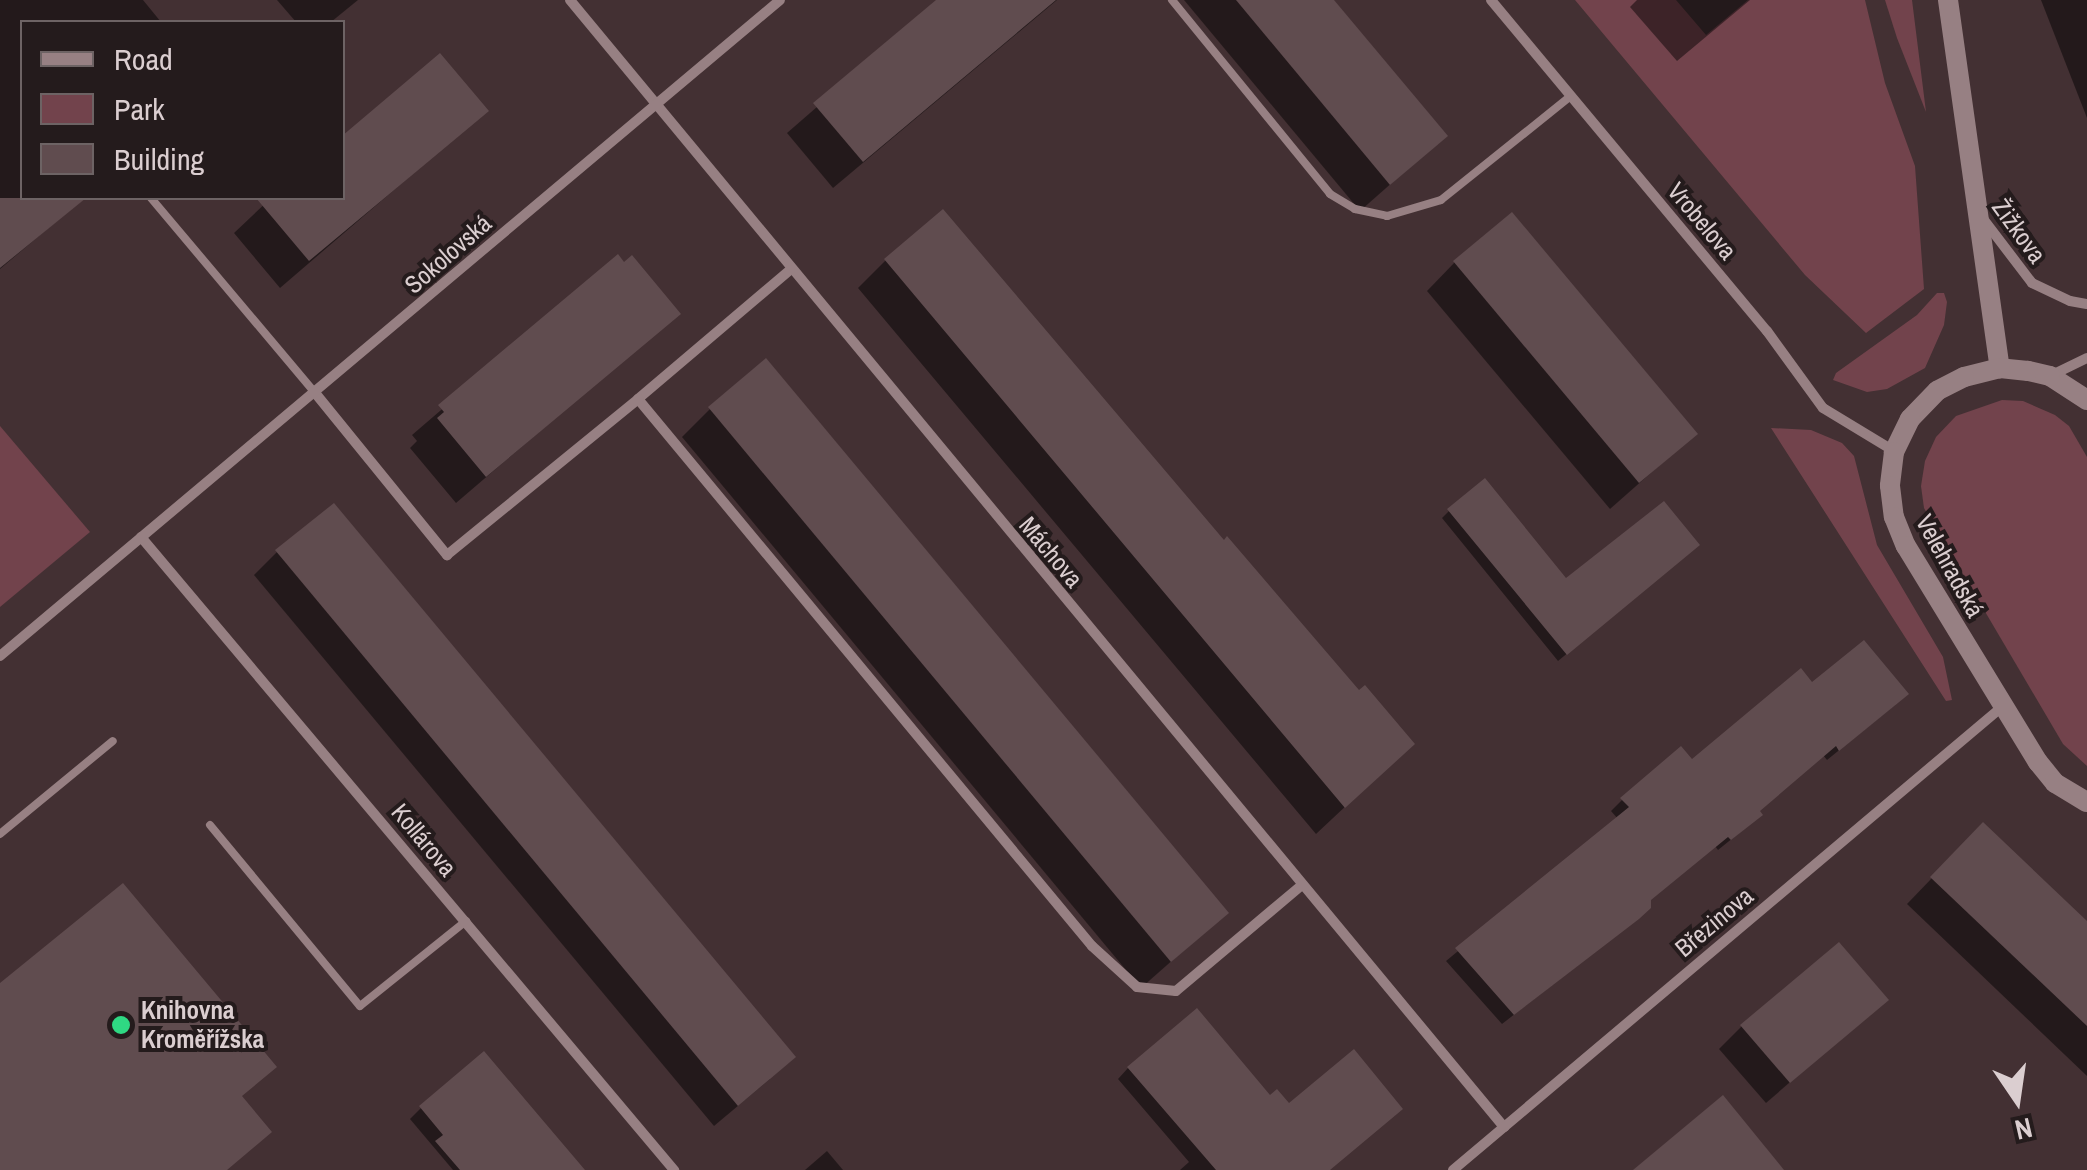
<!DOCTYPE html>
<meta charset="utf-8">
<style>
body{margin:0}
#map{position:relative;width:2087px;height:1170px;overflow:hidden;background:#433033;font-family:"Archivo Narrow",sans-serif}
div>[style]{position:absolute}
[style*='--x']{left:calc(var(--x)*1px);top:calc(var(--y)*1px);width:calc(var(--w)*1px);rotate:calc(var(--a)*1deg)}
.green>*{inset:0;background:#72434c}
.shadow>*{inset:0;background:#0007}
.building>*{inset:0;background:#604c4f}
.service>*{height:8px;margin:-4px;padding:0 4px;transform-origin:4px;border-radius:4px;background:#978083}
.minor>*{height:10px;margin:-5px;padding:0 5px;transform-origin:5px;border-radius:5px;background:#978083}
.secondary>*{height:20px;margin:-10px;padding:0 10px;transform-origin:10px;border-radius:10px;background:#978083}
.dots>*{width:28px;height:28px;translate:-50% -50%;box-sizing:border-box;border:5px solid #241b1c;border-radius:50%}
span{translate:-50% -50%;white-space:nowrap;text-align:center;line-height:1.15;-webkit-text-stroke:8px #241b1c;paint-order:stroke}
.street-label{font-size:25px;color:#dbced0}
.poi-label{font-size:25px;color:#dbced0;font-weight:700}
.left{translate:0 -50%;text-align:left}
.legend{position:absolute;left:20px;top:20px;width:325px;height:180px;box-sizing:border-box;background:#241b1c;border:2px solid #6d6364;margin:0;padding:12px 18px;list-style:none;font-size:30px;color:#dbced0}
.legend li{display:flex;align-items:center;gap:20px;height:50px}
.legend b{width:50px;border:2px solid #6d6364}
.north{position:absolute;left:1967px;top:1050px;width:100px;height:100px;-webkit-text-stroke:8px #241b1c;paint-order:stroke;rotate:167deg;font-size:28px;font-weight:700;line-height:40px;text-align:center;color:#dbced0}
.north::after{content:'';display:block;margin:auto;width:35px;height:45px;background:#dbced0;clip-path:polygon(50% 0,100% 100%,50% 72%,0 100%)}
</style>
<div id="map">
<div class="green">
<i style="clip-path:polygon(1575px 0,1676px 0,1706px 35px,1748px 0,1865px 0,1885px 83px,1915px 166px,1924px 289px,1866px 333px,1805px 275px)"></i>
<i style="clip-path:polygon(1885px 0,1912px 0,1926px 112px,1897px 38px)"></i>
<i style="clip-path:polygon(1937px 293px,1944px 293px,1947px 302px,1944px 325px,1925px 368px,1887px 389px,1867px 392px,1833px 380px,1836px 373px,1917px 315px)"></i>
<i style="clip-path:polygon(2002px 400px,2023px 401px,2055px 415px,2069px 426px,2087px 457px,2087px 766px,2063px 744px,1924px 508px,1921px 486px,1925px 461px,1936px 437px,1956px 416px)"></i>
<i style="clip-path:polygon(0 426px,90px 532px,0 607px)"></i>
<i style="clip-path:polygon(1771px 428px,1811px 430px,1842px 443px,1854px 456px,1877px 545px,1943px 657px,1952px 700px,1946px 701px)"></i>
</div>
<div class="shadow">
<i style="clip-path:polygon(0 0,143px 0,161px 22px,22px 22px,22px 198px,84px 198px,0 269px)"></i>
<i style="clip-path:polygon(277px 0,358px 0,331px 22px,296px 22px)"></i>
<i style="clip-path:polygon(940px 0,1057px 0,833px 188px,787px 133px)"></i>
<i style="clip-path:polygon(1184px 0,1331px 0,1445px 136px,1360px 211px)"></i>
<i style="clip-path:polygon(1637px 0,1750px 0,1677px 61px,1630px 7px)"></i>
<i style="clip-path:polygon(2041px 0,2087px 0,2087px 118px)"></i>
<i style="clip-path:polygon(486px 111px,280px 288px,234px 233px,271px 198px,342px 198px)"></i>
<i style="clip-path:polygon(618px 258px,677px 314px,456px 503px,410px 448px,417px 441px,412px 435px)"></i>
<i style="clip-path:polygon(886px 260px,1223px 543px,1358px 693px,1412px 744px,1316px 834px,858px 288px)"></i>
<i style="clip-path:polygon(1455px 262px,1695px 434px,1610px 509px,1427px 291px)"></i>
<i style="clip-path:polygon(710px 409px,1226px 913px,1141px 988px,682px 437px)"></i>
<i style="clip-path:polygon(1449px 511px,1566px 582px,1689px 553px,1558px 661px,1442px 518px)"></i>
<i style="clip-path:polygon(277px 552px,770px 1079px,714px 1126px,254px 575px)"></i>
<i style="clip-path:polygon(1812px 686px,1895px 705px,1827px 760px,1823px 755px,1757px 812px,1749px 825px,1718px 850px,1715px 846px,1648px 901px,1637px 919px,1502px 1024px,1446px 961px,1618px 819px,1611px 811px,1622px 800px,1692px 762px)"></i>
<i style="clip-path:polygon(1983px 825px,2087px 924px,2087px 1076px,1907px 904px)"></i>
<i style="clip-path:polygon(1885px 1000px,1766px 1103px,1719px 1049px,1742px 1026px)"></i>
<i style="clip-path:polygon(1128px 1068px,1270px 1099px,1329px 1170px,1180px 1170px,1189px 1162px,1118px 1079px)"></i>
<i style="clip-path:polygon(421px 1108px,581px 1170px,453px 1170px,410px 1119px)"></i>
<i style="clip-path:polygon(827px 1151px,843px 1170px,805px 1170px)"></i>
</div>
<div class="building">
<i style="clip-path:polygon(936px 0,1056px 0,863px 162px,813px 103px)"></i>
<i style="clip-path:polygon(1236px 0,1334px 0,1448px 136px,1390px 185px)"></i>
<i style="clip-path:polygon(440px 53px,489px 111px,309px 261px,256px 198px,342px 198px,342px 136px)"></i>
<i style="clip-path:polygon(0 198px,86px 198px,0 268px)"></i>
<i style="clip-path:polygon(943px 209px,1224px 540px,1227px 536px,1359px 690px,1365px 685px,1415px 744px,1345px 808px,884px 259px)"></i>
<i style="clip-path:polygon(1512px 212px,1698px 434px,1639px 483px,1453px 261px)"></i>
<i style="clip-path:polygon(618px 254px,624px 262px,632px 255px,681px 314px,486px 477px,437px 418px,444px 412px,438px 405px)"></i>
<i style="clip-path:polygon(766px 358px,1229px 913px,1171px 962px,708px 407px)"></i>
<i style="clip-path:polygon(1485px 478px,1566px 578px,1664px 501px,1700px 545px,1567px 655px,1447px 509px)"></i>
<i style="clip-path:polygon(334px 503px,796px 1057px,738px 1106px,275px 550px)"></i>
<i style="clip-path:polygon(1864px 640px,1909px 694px,1839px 751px,1836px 746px,1760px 811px,1763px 815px,1731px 840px,1728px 837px,1651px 900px,1651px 908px,1639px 919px,1514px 1015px,1455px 948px,1629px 807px,1620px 798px,1681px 746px,1692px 759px,1801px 668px,1812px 682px)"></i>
<i style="clip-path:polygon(1983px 822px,2087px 921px,2087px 1026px,1930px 877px)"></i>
<i style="clip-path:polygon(123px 883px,277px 1067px,242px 1096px,272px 1132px,227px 1170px,0 1170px,0 983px)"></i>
<i style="clip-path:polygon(1839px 942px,1889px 1000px,1790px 1083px,1740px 1025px)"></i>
<i style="clip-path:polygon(1197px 1008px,1270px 1095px,1277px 1089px,1289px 1103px,1354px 1049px,1403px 1109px,1330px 1170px,1216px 1170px,1127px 1067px)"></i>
<i style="clip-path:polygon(484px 1051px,540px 1117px,585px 1170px,460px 1170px,435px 1141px,443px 1135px,419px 1106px)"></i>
<i style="clip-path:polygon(1723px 1095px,1784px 1170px,1633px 1170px)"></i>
</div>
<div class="service">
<i style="--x:1172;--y:0;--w:250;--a:50.8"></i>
<i style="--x:1330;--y:194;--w:29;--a:31"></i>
<i style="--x:1355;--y:209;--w:33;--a:12"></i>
<i style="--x:1387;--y:216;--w:56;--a:-16.5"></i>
<i style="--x:1441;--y:200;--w:166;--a:-38.7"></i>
<i style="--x:151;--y:198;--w:255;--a:49.9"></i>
<i style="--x:210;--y:825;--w:235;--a:50.4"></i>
<i style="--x:360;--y:1006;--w:136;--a:-38.7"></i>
<i style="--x:0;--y:834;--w:146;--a:-39.5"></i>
</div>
<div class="minor">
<i style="--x:570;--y:0;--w:1464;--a:50.35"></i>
<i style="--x:1491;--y:0;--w:431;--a:50.2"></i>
<i style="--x:1767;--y:331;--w:95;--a:54"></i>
<i style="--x:1823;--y:408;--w:83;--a:31.2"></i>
<i style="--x:1984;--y:220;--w:79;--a:52.7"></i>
<i style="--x:2032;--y:283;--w:42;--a:25.3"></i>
<i style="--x:2070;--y:301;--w:17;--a:10"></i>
<i style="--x:790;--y:270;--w:199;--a:139.7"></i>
<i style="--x:638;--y:399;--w:711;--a:50.31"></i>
<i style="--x:1092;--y:946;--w:61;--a:42.3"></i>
<i style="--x:1137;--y:987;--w:39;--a:6"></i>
<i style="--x:1176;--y:991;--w:165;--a:-40.1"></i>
<i style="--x:2052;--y:375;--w:39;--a:-26"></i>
<i style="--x:316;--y:394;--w:208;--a:50.9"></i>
<i style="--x:447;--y:555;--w:247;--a:-39.2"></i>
<i style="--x:141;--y:537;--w:828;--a:49.9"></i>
<i style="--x:0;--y:656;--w:1019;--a:-40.06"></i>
<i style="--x:1453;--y:1170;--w:720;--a:-40.15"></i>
</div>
<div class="secondary">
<i style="--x:1948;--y:0;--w:372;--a:82"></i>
<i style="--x:2087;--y:400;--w:44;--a:-147"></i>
<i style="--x:2050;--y:376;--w:23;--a:-167"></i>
<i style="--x:2028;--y:371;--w:28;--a:-174"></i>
<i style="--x:2000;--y:368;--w:37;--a:166"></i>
<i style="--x:1964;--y:377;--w:30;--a:153"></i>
<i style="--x:1937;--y:391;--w:39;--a:134"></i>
<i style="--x:1910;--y:419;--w:37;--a:116"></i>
<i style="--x:1894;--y:452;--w:34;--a:97"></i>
<i style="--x:1890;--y:486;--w:31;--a:83"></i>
<i style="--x:1894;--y:517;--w:31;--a:68"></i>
<i style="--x:1906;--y:546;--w:253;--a:58.6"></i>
<i style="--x:2038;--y:762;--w:27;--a:51"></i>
<i style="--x:2055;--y:783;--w:37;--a:31"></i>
</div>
<div class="dots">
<i style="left:121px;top:1025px;background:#2fd883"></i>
</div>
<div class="street-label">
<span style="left:1702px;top:221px;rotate:50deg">Vrobelova</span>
<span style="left:2019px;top:231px;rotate:54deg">Žižkova</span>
<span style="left:448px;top:254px;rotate:-41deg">Sokolovská</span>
<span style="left:1051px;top:552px;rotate:50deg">Máchova</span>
<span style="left:1950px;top:566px;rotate:61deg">Velehradská</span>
<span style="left:424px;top:840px;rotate:50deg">Kollárova</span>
<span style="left:1714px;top:922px;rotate:-40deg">Březinova</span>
</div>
<div class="poi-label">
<span class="left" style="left:141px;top:1025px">Knihovna<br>Kroměřížska</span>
</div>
<ul class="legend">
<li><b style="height:12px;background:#978083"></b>Road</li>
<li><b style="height:28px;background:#72434c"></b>Park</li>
<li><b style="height:28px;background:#604c4f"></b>Building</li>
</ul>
<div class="north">N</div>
</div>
